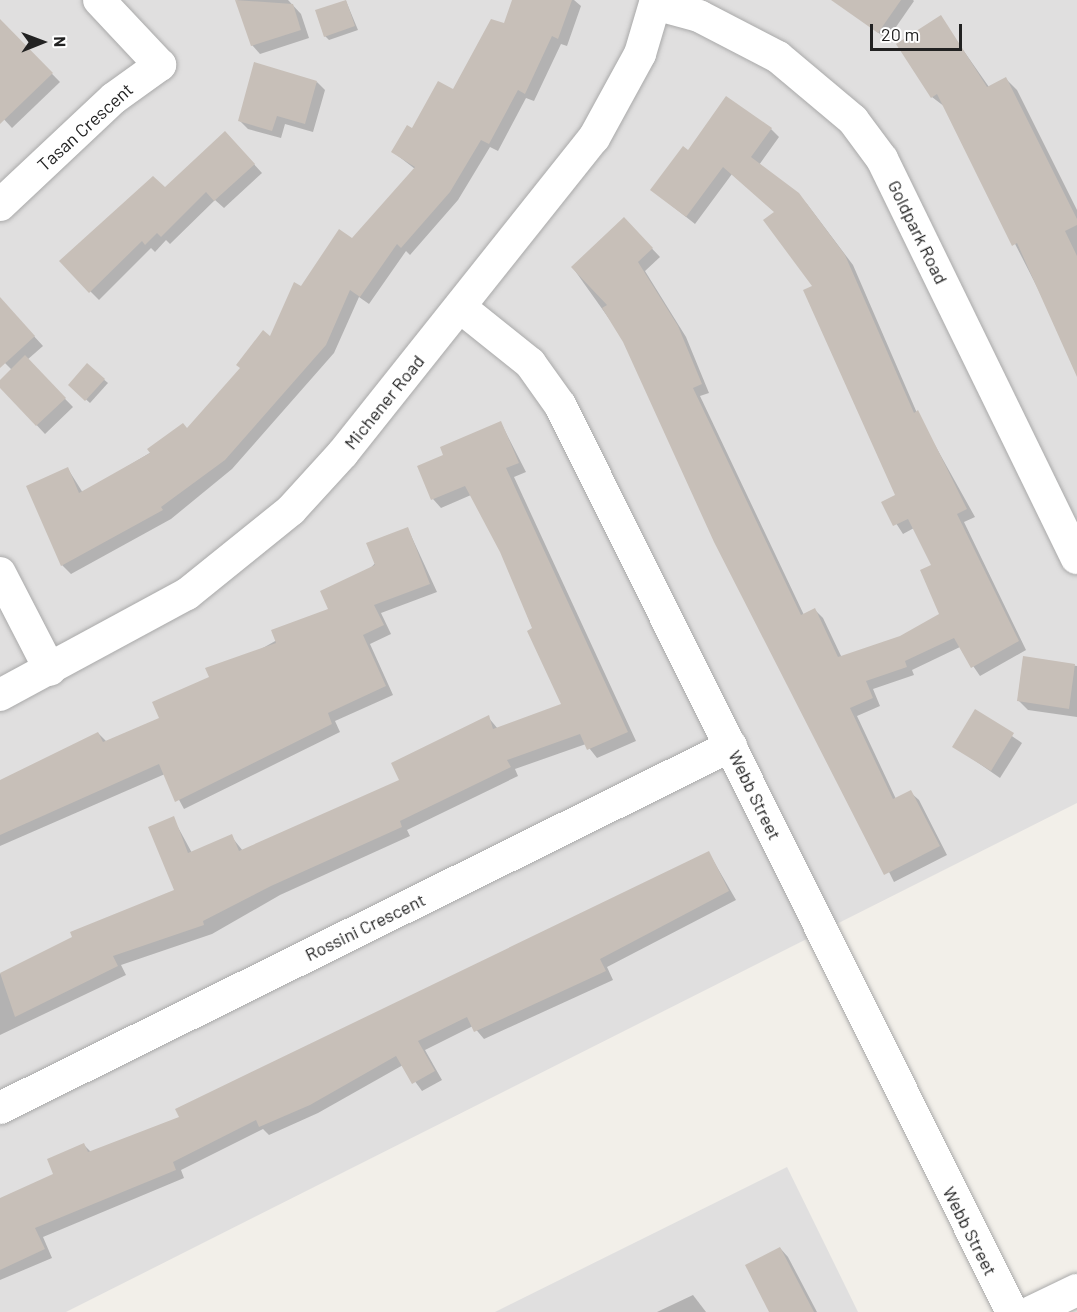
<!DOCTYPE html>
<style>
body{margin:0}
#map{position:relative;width:1077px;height:1312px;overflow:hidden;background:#f2efe9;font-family:Barlow,sans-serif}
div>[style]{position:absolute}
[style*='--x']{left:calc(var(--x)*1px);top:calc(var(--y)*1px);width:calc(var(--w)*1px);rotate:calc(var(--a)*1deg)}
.residential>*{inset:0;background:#e0dfdf}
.shadow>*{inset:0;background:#0003}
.building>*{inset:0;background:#c7bfb8}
.roads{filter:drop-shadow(0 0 2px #a9a9a9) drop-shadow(0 0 2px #a9a9a9)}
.street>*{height:32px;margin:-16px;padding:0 16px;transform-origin:16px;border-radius:16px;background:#fff}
span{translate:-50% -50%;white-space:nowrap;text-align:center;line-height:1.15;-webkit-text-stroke:4.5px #fff;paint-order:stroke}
.street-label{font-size:18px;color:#222}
.north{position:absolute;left:12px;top:12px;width:60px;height:60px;-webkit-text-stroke:4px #fff;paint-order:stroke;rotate:89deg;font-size:16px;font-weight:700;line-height:24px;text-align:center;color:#222}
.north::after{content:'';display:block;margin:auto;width:21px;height:27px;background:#222;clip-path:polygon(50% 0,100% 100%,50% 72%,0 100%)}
.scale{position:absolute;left:870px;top:24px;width:92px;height:27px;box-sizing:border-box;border:3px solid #222;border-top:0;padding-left:8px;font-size:18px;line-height:21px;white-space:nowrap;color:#222;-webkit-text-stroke:4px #fff;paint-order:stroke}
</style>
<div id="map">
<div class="residential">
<i style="clip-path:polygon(0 0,1077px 0,1077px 803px,66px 1312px,0 1312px)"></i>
<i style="clip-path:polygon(787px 1167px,858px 1312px,495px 1312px)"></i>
</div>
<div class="shadow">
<i style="clip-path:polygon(237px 0,288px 0,301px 14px,309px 38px,260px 54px,252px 45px)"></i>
<i style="clip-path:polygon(514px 0,574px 0,581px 6px,567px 46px,561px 44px,534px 101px,526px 98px,498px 151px,490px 147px,458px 200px,410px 255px,406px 251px,369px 304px,359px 297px,334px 353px,232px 469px,171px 519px,71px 574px,62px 565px,68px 469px,83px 493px,188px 430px,270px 338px,301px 287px,352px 240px,415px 169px,393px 152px,453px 91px,505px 25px)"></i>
<i style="clip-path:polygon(839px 0,913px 0,914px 1px,887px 40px)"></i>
<i style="clip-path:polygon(346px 1px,358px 30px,329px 40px,325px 36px)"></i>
<i style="clip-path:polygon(940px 17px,989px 87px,1006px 79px,1017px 90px,1077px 210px,1077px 365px,945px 107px,932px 97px,898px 45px)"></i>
<i style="clip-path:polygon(0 21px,60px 82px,12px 128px,0 115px)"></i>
<i style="clip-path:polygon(317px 82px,325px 90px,313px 132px,285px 124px,281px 138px,248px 129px,239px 120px)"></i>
<i style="clip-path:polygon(771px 129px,779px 137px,759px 165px,807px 204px,853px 265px,917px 413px,975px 517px,964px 522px,1026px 650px,980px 676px,960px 647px,912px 670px,914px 675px,873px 689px,880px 706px,857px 716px,896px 799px,910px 792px,919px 800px,947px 855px,894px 882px,625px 341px,573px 268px,624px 219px,660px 257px,645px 271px,686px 337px,709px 393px,700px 396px,804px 615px,815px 610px,823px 618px,842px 658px,901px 637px,941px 614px,933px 566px,914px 528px,903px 534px,883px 503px,897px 496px,815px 286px,776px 213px,732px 174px,695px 224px,652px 190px,688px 152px)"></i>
<i style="clip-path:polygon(234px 142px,262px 173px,224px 208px,215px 200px,170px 244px,166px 240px,155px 252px,151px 248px,99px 300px,61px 262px)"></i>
<i style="clip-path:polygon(0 299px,43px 346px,27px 360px,73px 407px,45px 434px,0 386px,12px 370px,0 358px)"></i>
<i style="clip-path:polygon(87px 365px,108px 383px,90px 403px,70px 385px)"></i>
<i style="clip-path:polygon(501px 423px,526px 472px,514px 477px,636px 741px,597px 758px,586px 744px,515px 769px,518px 776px,407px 830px,410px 836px,280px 895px,212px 934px,121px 965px,126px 975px,0 1035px,0 974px,176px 891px,173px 818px,192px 853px,231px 836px,243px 851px,401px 781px,488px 717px,498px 729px,563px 705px,502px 551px,471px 495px,441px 508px,433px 499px,445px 456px)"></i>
<i style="clip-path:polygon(408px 529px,437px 592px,381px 613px,391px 634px,370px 644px,393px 695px,335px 721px,340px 732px,184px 809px,165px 774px,0 846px,0 786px,98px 733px,107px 742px,161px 718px,210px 678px,330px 610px)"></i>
<i style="clip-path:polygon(1025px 658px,1077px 666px,1077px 717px,1028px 710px,1018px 700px)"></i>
<i style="clip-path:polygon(976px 711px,1022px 743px,1000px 778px,954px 746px)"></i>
<i style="clip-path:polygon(709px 853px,736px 900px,607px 967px,613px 980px,484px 1039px,473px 1026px,425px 1050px,442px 1080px,422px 1091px,403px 1065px,318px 1113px,269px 1135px,263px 1129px,181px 1170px,184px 1178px,43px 1237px,52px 1258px,0 1280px,0 1199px,55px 1175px,84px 1145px,91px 1152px,181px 1118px)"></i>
<i style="clip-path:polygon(780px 1248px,788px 1257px,817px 1312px,771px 1312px)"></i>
<i style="clip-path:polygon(693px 1295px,706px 1312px,657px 1312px)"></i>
</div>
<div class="building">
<i style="clip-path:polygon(235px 0,293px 4px,301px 30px,251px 46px)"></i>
<i style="clip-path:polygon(346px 0,355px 26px,324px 37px,315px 10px)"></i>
<i style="clip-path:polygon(512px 0,572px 0,558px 39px,552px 36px,525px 94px,518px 90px,489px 144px,481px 140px,450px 192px,401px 248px,397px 244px,360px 297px,350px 290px,326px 345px,225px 460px,161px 507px,163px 510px,61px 566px,26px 486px,68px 467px,79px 493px,150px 453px,147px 449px,183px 423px,187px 428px,240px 368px,236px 365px,263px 330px,270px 336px,294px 282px,301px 286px,339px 229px,352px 238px,415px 167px,391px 152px,407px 125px,412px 128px,438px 81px,453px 89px,491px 19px,504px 23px)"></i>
<i style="clip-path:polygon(831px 0,901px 0,878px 33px)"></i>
<i style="clip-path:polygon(941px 15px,987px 87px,1006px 77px,1077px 219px,1077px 225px,1065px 231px,1077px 256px,1077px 377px,1017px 243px,1012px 246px,937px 94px,931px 98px,896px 44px)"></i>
<i style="clip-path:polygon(0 19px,53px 73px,0 124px)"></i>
<i style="clip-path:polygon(254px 62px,317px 81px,305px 124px,277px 116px,272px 131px,238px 121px)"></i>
<i style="clip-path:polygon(726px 96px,772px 128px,751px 157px,799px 193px,845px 255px,914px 413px,918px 410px,967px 509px,957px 514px,1019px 641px,971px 668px,954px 638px,905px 661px,907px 667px,866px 681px,873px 698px,850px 708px,893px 799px,911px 790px,940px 846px,884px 875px,714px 542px,623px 342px,602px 308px,607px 305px,571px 267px,624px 217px,653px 248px,638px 262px,678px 326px,702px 384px,693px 388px,801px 615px,815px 608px,838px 657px,900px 636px,939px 614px,920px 570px,931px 565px,908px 519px,893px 526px,881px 502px,895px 495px,803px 290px,812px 286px,763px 220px,774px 212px,723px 167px,686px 217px,650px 190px,683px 146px,688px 150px)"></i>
<i style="clip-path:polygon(225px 131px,255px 164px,214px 201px,206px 192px,161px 237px,157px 233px,145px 245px,142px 241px,89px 293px,59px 261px,153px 176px,165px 187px)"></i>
<i style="clip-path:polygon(0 297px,35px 336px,0 368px)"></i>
<i style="clip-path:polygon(25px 355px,66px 398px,36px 426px,0 388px,0 380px)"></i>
<i style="clip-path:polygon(87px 363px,105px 379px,85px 401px,68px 385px)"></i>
<i style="clip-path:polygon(501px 421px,519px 463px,506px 468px,628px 732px,587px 750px,580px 734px,507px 760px,511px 767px,400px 821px,402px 827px,271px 886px,203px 921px,204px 925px,113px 956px,118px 966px,15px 1017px,0 973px,72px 937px,70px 932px,174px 890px,148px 827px,174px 816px,188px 853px,232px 834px,239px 851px,399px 780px,391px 763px,489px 715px,493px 729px,561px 704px,527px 631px,532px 628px,500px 552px,465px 486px,431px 500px,417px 466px,443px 455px,440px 447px)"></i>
<i style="clip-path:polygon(408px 527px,430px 584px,374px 605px,384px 625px,363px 635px,386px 686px,328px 713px,332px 724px,175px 802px,159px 764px,0 835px,0 780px,98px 732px,103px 742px,159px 718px,152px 702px,209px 677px,205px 668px,276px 643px,271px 630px,328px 609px,320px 591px,375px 565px,366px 543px)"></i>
<i style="clip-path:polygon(1023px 656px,1075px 664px,1069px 709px,1017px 701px)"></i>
<i style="clip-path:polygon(975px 709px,1014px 733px,991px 771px,952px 747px)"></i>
<i style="clip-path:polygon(709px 851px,729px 891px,600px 959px,606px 971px,474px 1032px,467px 1017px,418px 1041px,435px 1071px,412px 1084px,396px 1056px,310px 1105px,259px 1127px,256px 1120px,173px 1162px,176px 1170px,35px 1228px,45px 1249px,0 1270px,0 1198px,53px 1174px,47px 1159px,84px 1143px,88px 1152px,179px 1117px,175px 1109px)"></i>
<i style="clip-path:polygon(780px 1247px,814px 1312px,769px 1312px,745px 1265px)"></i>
</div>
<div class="roads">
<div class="street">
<i style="--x:655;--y:4;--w:46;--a:15.3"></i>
<i style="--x:699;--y:16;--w:89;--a:27.4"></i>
<i style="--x:778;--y:57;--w:98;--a:40"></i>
<i style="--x:853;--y:120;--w:49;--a:53.4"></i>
<i style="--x:882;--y:159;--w:444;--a:64"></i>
<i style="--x:0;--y:205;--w:156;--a:-43.2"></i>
<i style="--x:114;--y:98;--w:57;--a:-35.7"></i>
<i style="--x:160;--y:65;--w:89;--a:-133.2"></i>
<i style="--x:460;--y:307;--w:90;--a:38.7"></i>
<i style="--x:530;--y:363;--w:52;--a:54.5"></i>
<i style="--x:560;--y:405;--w:1013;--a:63.51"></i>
<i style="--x:0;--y:573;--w:109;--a:62.7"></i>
<i style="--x:0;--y:695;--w:213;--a:-28.4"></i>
<i style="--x:187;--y:594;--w:134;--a:-38.9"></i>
<i style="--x:291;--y:510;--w:77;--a:-47.6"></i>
<i style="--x:343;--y:453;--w:403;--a:-51.5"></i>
<i style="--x:594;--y:138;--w:96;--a:-61.3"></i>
<i style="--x:640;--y:54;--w:56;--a:-73.5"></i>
<i style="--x:0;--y:1108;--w:816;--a:-26.35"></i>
<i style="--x:1031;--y:1312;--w:51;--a:-25.6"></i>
</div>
</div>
<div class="street-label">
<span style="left:85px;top:127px;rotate:-42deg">Tasan Crescent</span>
<span style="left:918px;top:232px;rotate:64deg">Goldpark Road</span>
<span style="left:384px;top:402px;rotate:-51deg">Michener Road</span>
<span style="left:755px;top:795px;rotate:64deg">Webb Street</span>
<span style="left:365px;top:927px;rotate:-26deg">Rossini Crescent</span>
<span style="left:970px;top:1231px;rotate:63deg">Webb Street</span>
</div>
<div class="north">N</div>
<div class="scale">20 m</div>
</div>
